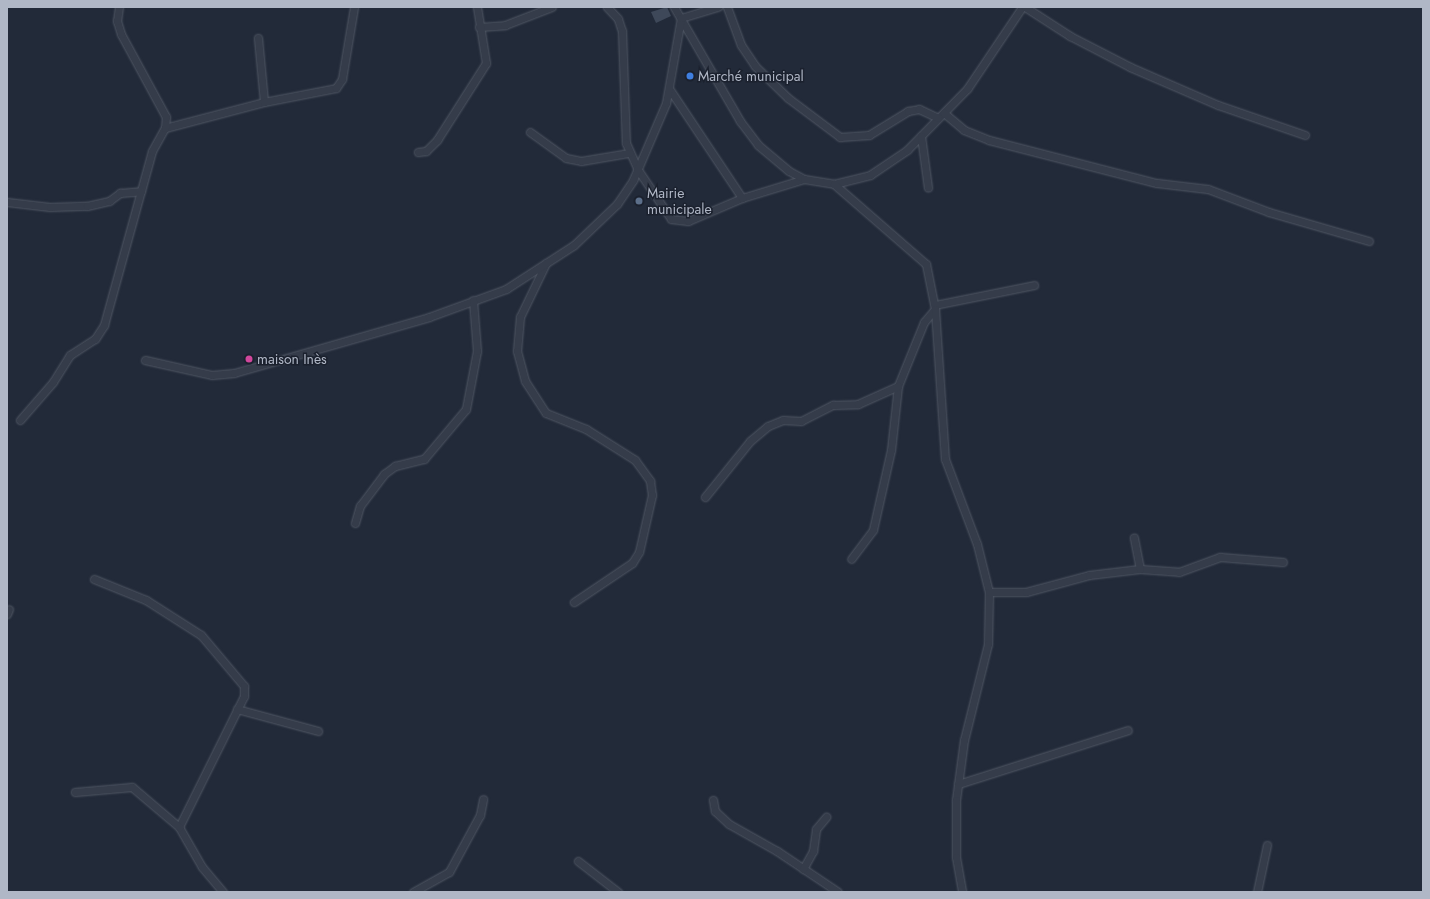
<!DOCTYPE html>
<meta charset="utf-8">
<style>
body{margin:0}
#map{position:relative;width:1430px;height:899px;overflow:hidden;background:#222a39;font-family:Jost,sans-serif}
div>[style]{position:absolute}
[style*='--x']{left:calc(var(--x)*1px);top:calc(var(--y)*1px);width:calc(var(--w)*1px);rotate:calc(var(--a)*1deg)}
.building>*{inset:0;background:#3e4859}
.roads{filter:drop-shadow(0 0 1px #505764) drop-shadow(0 0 1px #505764)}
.minor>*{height:7px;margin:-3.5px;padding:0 3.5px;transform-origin:3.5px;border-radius:3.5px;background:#353c4a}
.dots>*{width:11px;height:11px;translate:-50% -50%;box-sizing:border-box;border:2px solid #1b212e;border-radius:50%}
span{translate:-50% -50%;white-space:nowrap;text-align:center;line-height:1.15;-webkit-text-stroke:3px #1b212e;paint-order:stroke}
.poi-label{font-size:14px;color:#b0b7c6}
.left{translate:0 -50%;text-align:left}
.frame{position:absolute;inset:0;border:8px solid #b0b7c6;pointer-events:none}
</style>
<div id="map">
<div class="building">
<i style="clip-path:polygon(667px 7px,671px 16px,656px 23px,651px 12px)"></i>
</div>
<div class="roads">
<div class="minor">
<i style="--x:607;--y:7;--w:16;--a:47"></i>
<i style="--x:618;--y:19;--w:13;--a:72"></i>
<i style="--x:622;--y:31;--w:112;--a:88"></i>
<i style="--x:626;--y:143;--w:30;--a:66"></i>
<i style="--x:638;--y:170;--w:59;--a:56"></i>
<i style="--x:671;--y:219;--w:17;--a:7"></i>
<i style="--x:688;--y:221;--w:59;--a:-23.1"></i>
<i style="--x:742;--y:198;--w:65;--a:-17"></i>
<i style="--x:674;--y:7;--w:132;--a:59.9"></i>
<i style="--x:740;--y:121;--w:30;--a:53"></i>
<i style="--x:758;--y:145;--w:40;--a:40"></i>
<i style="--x:789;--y:171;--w:17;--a:28"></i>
<i style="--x:804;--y:179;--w:30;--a:9"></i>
<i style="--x:834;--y:184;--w:37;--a:-14"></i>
<i style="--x:870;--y:175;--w:45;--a:-34"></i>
<i style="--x:907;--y:150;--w:86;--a:-45.5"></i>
<i style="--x:967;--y:89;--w:99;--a:-56.1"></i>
<i style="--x:727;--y:7;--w:40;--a:69.8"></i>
<i style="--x:741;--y:45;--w:25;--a:56"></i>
<i style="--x:755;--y:66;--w:46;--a:44.1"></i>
<i style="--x:788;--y:98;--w:65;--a:36.9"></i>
<i style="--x:840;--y:137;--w:29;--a:-4"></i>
<i style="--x:869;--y:135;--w:46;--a:-31.6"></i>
<i style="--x:908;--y:111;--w:11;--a:-10"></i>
<i style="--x:919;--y:109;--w:21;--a:25"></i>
<i style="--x:1025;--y:7;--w:54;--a:32.8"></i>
<i style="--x:1070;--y:36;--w:68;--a:27.3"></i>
<i style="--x:1130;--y:67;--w:96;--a:23.4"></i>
<i style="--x:1218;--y:105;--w:92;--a:19"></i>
<i style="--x:479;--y:27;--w:26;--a:-4"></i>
<i style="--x:505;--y:25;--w:50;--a:-21"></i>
<i style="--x:258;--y:38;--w:64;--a:84.6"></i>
<i style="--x:670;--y:90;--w:130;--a:56.3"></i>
<i style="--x:944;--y:113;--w:26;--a:40"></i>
<i style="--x:964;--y:130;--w:27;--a:22"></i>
<i style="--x:989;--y:140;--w:173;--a:14.4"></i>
<i style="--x:1157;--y:183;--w:51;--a:6.7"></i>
<i style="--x:1208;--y:189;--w:65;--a:20.7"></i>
<i style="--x:1269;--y:212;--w:104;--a:16.2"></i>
<i style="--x:165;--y:128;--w:102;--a:-14.7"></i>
<i style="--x:264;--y:102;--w:73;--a:-11"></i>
<i style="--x:336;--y:88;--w:11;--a:-56"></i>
<i style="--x:342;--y:79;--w:73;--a:-80.5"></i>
<i style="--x:530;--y:132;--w:44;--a:35.8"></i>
<i style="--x:566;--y:158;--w:15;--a:11"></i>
<i style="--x:581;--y:161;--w:49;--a:-9.5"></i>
<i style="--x:921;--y:136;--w:52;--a:82.3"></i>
<i style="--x:418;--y:152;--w:8;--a:-7"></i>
<i style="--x:426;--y:151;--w:16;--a:-45"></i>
<i style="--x:437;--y:140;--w:91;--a:-57.5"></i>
<i style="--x:486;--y:63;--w:57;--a:-99.1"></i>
<i style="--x:834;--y:184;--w:122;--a:41"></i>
<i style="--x:926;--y:264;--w:46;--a:78.7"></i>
<i style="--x:935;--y:309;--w:17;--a:130"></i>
<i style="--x:924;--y:322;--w:69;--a:112.1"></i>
<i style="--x:898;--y:386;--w:64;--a:96.2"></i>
<i style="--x:891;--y:450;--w:82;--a:102.7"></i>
<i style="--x:873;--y:530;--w:36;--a:127"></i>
<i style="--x:7;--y:202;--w:43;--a:6.6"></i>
<i style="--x:50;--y:207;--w:37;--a:-2"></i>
<i style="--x:87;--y:206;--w:23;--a:-13"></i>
<i style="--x:109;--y:201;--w:14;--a:-36"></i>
<i style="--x:120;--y:193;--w:21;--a:-5"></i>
<i style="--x:141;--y:191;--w:41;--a:-74.6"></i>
<i style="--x:152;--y:151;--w:26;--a:-61"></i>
<i style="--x:165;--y:128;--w:11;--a:-85"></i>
<i style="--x:166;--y:117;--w:94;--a:-118.5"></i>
<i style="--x:121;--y:34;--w:14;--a:-107"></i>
<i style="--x:117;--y:21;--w:14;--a:-82"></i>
<i style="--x:546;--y:263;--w:60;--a:115.7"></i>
<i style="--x:520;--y:317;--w:34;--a:95"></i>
<i style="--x:517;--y:351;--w:31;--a:75"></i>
<i style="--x:525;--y:381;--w:38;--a:57"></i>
<i style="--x:546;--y:413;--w:43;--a:21.8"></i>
<i style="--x:586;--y:429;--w:58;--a:32.3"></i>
<i style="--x:635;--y:460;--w:26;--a:54"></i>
<i style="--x:650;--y:481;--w:14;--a:82"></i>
<i style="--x:652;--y:495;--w:58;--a:102.8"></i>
<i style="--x:639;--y:552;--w:13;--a:122"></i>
<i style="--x:632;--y:563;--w:70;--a:146.1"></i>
<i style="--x:935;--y:305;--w:101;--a:-11.4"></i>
<i style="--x:935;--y:309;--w:150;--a:86.2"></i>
<i style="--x:945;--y:459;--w:91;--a:69.4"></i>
<i style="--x:977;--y:544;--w:49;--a:76"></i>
<i style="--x:989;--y:592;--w:52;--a:91.1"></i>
<i style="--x:988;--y:644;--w:99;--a:104"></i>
<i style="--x:964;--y:740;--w:61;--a:97.6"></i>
<i style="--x:956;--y:800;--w:57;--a:90"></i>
<i style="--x:956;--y:857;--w:36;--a:80"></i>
<i style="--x:145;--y:360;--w:69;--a:12.6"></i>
<i style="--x:212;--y:375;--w:22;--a:-5"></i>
<i style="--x:234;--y:373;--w:203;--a:-16"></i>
<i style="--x:429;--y:317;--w:82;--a:-20"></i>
<i style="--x:506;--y:289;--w:81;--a:-32.9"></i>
<i style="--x:574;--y:245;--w:59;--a:-43.6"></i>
<i style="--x:617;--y:204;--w:29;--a:-56"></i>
<i style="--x:633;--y:180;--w:84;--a:-66.8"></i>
<i style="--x:666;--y:103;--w:86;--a:-80"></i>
<i style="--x:681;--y:18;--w:39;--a:-17"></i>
<i style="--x:20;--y:420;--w:50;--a:-49"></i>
<i style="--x:53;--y:382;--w:32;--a:-58"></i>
<i style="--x:70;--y:355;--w:30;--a:-33"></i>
<i style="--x:95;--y:339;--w:17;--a:-57"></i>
<i style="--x:104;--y:325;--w:139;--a:-74.6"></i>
<i style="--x:705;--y:497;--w:72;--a:-51.2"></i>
<i style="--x:750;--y:441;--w:23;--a:-40"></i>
<i style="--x:768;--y:426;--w:16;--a:-22"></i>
<i style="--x:783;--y:420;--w:18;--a:3"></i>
<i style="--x:801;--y:421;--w:36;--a:-27"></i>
<i style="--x:833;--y:405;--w:25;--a:-2"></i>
<i style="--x:858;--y:404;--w:44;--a:-24.2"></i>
<i style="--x:355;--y:523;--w:18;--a:-74"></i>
<i style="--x:360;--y:506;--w:40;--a:-53"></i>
<i style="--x:384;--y:474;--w:14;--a:-36"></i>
<i style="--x:395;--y:466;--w:30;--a:-14"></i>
<i style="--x:424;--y:459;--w:65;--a:-50"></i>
<i style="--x:466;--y:409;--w:59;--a:-79.3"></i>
<i style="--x:477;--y:351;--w:51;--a:-94.5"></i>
<i style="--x:1140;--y:569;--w:39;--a:4"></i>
<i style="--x:1179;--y:572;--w:44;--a:-20.1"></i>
<i style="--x:1220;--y:557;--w:63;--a:4.5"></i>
<i style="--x:94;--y:579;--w:56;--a:22"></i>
<i style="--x:146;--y:600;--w:65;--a:32.5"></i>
<i style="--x:201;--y:635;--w:67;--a:49.9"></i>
<i style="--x:244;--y:686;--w:10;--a:90"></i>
<i style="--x:244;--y:696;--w:146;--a:116.4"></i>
<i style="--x:179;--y:827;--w:46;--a:60.1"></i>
<i style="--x:202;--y:867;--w:33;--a:50"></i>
<i style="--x:989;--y:592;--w:37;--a:0"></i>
<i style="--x:1026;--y:592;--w:65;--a:-15.1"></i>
<i style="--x:1089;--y:575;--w:51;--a:-6.7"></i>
<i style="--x:1140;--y:569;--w:32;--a:-101"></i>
<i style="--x:7;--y:614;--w:5;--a:-68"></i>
<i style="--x:237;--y:709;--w:84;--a:15.2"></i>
<i style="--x:958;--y:784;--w:178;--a:-17.6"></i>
<i style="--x:75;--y:792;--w:57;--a:-5"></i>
<i style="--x:132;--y:787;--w:62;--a:40.4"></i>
<i style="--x:713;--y:800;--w:11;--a:80"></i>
<i style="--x:715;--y:811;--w:19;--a:43"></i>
<i style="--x:729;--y:824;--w:55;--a:29.4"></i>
<i style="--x:777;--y:851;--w:73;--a:33.9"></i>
<i style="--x:578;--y:861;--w:51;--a:37.8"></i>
<i style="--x:803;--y:869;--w:21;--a:-61"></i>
<i style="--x:813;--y:851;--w:22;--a:-82"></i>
<i style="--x:816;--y:829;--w:16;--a:-50"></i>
<i style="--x:413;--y:892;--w:41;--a:-29.1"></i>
<i style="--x:449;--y:872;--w:65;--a:-61.5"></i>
<i style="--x:480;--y:815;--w:16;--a:-79"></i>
<i style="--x:1257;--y:892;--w:48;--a:-78"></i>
</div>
</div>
<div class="dots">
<i style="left:690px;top:76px;background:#3f7fe0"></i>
<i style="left:639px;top:201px;background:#5c6f8a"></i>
<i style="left:249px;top:359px;background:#d1479c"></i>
</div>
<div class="poi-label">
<span class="left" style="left:698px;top:76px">Marché municipal</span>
<span class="left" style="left:647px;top:201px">Mairie<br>municipale</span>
<span class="left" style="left:257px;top:359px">maison Inès</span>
</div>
<div class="frame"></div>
</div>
